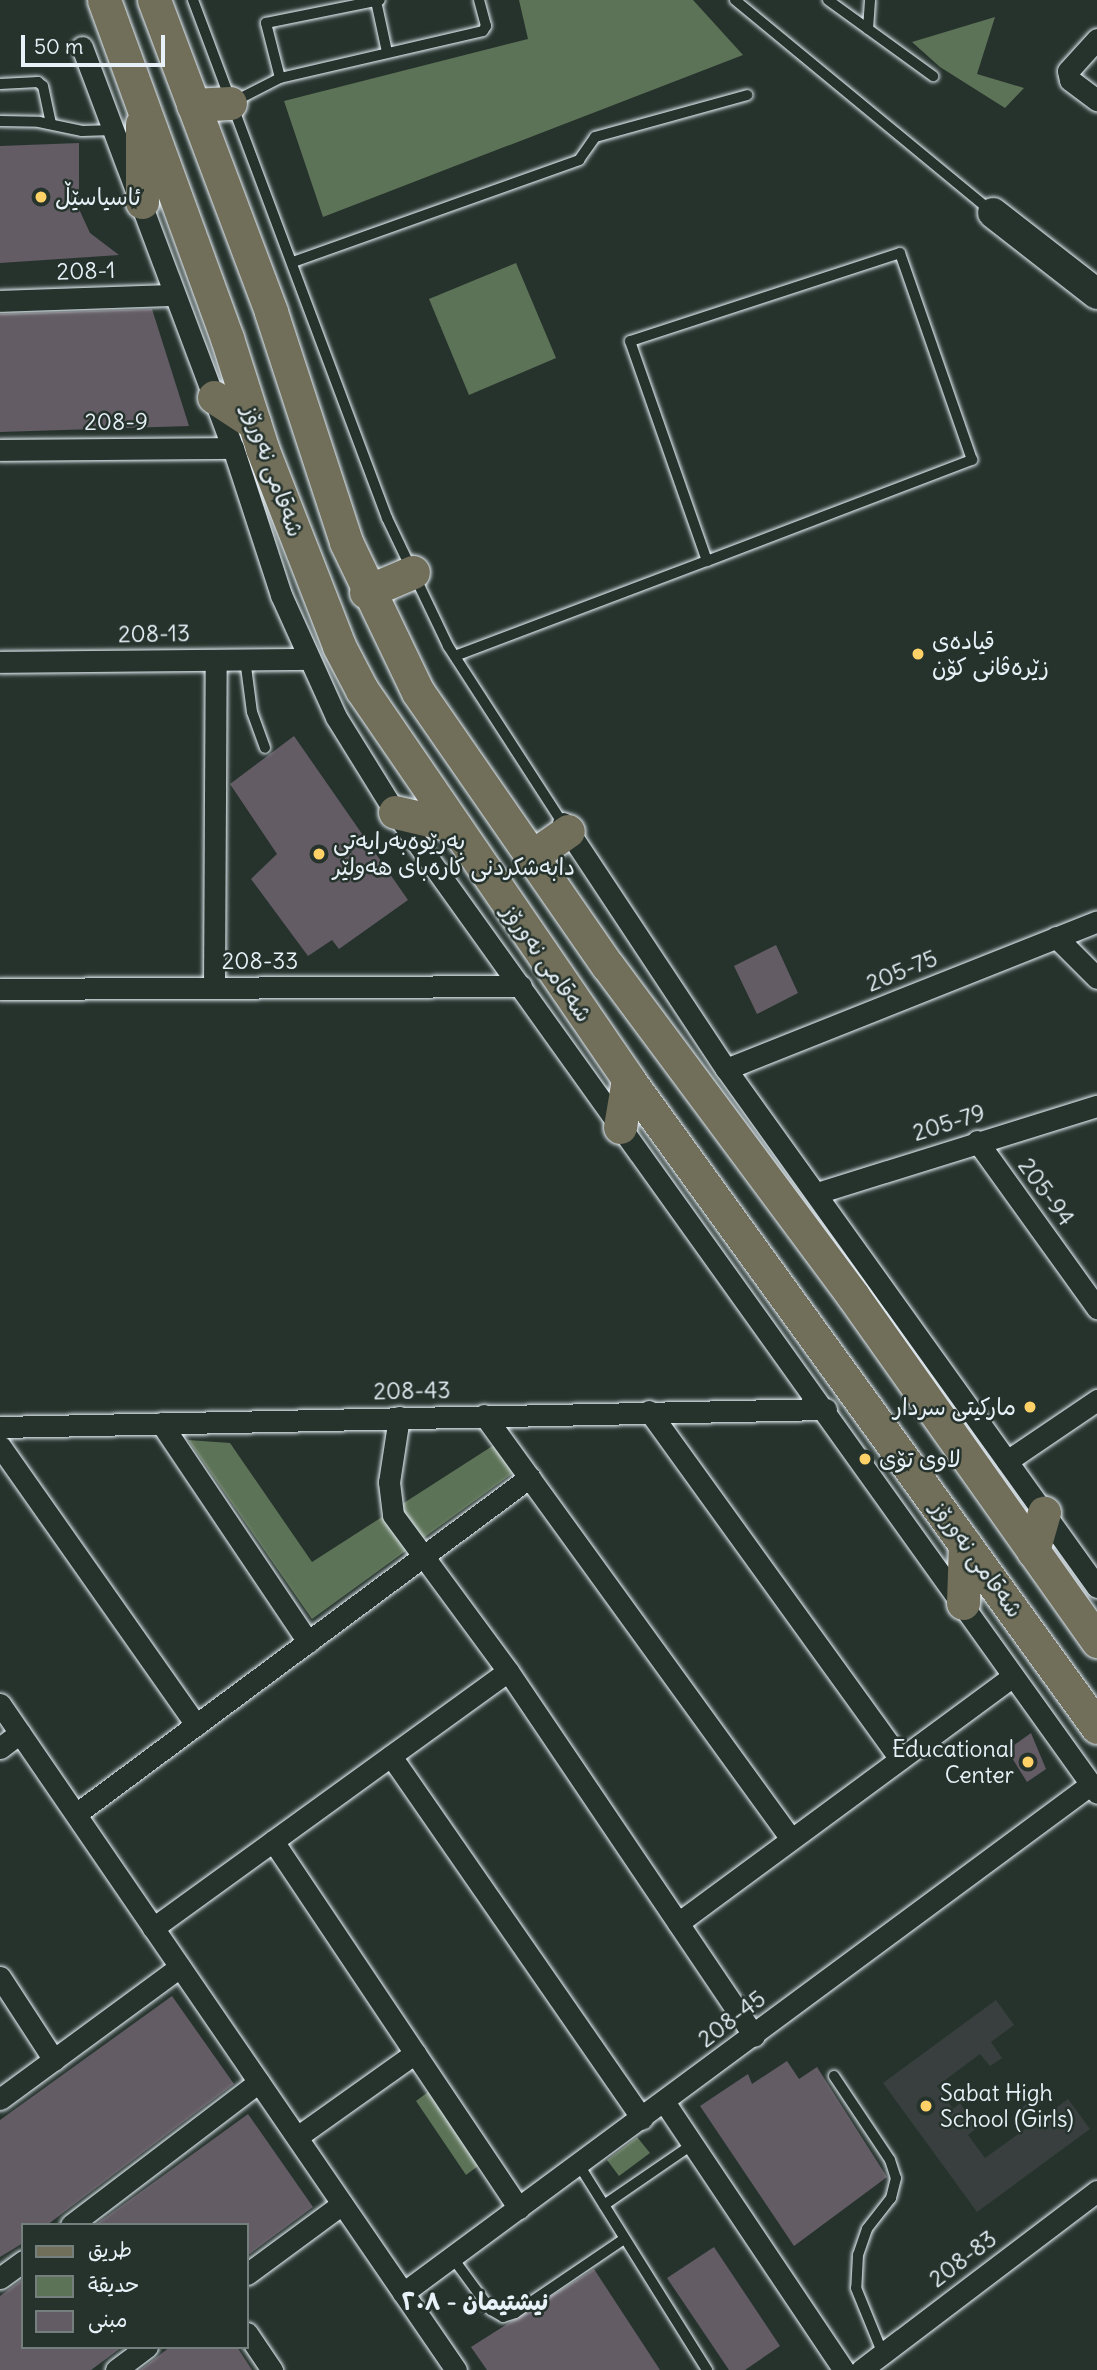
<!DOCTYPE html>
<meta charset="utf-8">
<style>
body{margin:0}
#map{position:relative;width:1097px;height:2370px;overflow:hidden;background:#26332d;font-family:Delius,"Playpen Sans Arabic",sans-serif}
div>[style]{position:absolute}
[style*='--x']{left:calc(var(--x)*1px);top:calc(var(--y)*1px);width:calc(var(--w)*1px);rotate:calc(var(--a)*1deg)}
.built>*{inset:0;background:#383f3e}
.green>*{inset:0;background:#5d7357}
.building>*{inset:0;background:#635c64}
.roads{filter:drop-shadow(0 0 2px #e8f1f8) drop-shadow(0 0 2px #e8f1f8)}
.lane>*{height:10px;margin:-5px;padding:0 5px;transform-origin:5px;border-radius:5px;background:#26332d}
.street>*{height:21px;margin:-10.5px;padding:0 10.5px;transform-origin:10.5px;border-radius:10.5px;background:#26332d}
.secondary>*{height:30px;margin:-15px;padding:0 15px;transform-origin:15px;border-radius:15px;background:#26332d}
.primary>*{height:33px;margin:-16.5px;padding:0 16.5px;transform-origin:16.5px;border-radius:16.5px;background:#716e59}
.dots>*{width:19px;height:19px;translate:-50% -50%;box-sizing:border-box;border:4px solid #26332d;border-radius:50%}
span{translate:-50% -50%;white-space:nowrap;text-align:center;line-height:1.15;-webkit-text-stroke:5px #26332d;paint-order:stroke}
.poi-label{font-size:23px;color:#e8f1f8}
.left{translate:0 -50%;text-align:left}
.right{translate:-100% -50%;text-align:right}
.street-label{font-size:23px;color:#e8f1f8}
.neighbourhood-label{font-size:24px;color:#e8f1f8;font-weight:700}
.legend{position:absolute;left:21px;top:2223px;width:228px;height:126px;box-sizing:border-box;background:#26332d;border:2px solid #747f7e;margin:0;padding:9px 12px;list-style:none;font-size:21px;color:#e8f1f8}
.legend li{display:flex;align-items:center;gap:14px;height:35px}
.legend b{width:35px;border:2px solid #747f7e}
.scale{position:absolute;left:21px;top:35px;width:144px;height:32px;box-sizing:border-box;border:4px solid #e8f1f8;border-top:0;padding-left:9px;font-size:21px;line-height:24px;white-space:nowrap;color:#e8f1f8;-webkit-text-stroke:5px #26332d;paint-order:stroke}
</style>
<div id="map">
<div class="built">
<i style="clip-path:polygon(996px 2000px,1014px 2025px,991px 2042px,1002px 2058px,990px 2066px,980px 2054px,937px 2086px,953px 2109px,960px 2103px,977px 2128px,968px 2135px,985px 2158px,1028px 2127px,1017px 2111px,1029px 2102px,1041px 2119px,1068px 2099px,1090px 2129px,977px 2212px,883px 2083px)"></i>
</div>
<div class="green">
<i style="clip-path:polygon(519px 0,693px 0,743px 55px,323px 217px,284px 101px,528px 39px)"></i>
<i style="clip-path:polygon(995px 17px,977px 74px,1024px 88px,1005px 108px,940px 67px,912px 42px)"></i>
<i style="clip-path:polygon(516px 263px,556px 358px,469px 395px,429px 299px)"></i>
<i style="clip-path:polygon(188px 1440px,230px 1443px,312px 1562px,494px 1445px,513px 1473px,312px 1619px)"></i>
<i style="clip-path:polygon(432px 2089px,482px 2163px,466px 2175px,416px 2101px)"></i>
<i style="clip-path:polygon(637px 2137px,650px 2153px,619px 2176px,607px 2160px)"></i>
</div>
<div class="building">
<i style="clip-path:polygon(79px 143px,79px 209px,90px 233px,119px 255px,0 263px,0 146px)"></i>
<i style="clip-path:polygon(152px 309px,189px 426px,0 432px,0 314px)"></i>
<i style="clip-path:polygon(294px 736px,408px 900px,339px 949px,332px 940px,308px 956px,251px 879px,277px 854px,230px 784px)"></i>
<i style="clip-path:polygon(776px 945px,798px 993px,757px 1014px,734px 966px)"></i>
<i style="clip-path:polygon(1031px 1733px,1046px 1769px,1027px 1782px,1007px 1750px)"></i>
<i style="clip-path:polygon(172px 1996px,234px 2084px,47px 2225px,23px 2225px,23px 2243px,0 2257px,0 2120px)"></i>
<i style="clip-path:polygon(787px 2061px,799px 2079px,817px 2067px,887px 2177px,794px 2246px,700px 2106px,748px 2074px,752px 2084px)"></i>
<i style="clip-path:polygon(248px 2114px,313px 2207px,247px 2256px,247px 2225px,95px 2225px)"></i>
<i style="clip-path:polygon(714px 2247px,780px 2346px,745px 2370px,729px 2370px,667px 2278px)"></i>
<i style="clip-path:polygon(594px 2269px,660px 2370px,487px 2370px,471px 2347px)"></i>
<i style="clip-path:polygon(23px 2279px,23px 2347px,122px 2347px,91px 2370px,0 2370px,0 2296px)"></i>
<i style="clip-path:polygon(170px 2347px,237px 2347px,252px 2370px,140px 2370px)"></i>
</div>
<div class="roads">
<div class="lane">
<i style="--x:193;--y:0;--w:553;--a:69.47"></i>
<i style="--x:387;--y:518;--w:142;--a:64.5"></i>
<i style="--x:448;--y:646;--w:210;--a:57.1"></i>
<i style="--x:735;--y:0;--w:333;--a:39.5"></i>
<i style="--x:828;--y:0;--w:130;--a:35.9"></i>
<i style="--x:376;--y:1;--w:52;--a:77.8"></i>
<i style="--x:868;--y:29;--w:29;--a:-86"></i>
<i style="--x:280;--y:78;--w:57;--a:-104.3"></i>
<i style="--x:266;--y:23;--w:116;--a:-11.4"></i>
<i style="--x:0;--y:84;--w:38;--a:-3"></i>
<i style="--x:38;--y:82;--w:6;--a:39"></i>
<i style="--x:43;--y:86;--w:39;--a:78"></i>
<i style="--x:233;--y:102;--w:53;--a:-27.1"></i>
<i style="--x:280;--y:78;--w:208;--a:-13"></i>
<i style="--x:483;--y:31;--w:6;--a:-59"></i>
<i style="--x:486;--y:26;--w:27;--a:-105"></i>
<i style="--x:0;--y:121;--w:39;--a:1"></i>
<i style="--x:39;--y:122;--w:44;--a:11.8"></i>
<i style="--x:82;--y:131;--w:32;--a:-2"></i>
<i style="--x:293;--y:262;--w:304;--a:-19.6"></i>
<i style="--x:579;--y:160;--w:28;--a:-55"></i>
<i style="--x:595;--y:137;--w:158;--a:-15.4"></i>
<i style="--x:455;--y:656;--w:269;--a:-20.7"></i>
<i style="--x:707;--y:561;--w:284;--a:-20.9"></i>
<i style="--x:972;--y:460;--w:219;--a:-109.2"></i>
<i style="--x:900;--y:253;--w:284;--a:161.9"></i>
<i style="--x:630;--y:341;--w:233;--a:70.7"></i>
<i style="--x:245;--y:659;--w:53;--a:82.5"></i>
<i style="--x:252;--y:712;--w:38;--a:70"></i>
<i style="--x:834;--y:2076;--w:101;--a:56.3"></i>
<i style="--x:890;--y:2160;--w:19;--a:72"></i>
<i style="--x:896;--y:2178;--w:21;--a:104"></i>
<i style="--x:891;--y:2198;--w:39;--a:128"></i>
<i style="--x:867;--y:2229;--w:28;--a:109"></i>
<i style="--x:858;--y:2255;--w:33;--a:93"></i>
<i style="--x:856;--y:2288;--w:71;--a:67.8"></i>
<i style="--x:579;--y:2165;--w:242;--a:58"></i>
<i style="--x:604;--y:2205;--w:108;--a:-34.4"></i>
<i style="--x:452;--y:2257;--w:66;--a:53.7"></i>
<i style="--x:491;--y:2310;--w:14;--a:30"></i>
<i style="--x:503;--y:2317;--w:13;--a:-18"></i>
<i style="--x:515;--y:2313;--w:132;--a:-34.2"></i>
</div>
<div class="street">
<i style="--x:1097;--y:39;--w:43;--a:132.2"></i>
<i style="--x:1068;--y:71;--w:9;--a:77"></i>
<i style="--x:1070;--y:80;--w:34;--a:37"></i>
<i style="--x:82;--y:47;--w:428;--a:69.4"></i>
<i style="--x:233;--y:448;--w:155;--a:71.9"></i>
<i style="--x:281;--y:595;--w:134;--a:65.7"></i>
<i style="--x:336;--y:717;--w:112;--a:58.2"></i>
<i style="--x:395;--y:812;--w:1206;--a:54.41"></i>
<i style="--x:0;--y:301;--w:174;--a:-2"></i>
<i style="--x:0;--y:450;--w:233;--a:-0.5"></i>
<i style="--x:0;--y:662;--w:309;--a:-0.6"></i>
<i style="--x:563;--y:823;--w:295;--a:56.5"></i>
<i style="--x:726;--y:1069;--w:637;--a:54.39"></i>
<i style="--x:1056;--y:937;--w:58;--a:45"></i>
<i style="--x:214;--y:988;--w:328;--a:-89.7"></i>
<i style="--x:0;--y:989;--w:521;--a:-0.33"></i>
<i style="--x:726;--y:1069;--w:399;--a:-21.7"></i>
<i style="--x:977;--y:1141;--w:206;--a:54.3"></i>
<i style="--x:817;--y:1193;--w:293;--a:-17.3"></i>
<i style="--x:649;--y:1411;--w:429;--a:54.2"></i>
<i style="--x:484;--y:1415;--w:523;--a:54.09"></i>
<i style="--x:399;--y:1417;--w:66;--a:98.7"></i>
<i style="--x:389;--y:1482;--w:33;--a:83"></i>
<i style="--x:393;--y:1515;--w:194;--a:53.6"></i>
<i style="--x:508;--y:1671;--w:440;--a:56"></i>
<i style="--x:161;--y:1423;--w:264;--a:56.1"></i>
<i style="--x:0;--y:1427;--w:826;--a:-1.25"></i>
<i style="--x:0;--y:1446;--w:341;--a:54.9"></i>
<i style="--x:1007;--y:1461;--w:109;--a:-34.1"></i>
<i style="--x:0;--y:1704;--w:807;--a:55.6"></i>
<i style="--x:0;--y:1748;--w:25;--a:-37"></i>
<i style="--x:391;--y:1756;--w:441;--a:55.3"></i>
<i style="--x:76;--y:1814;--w:565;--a:-36.59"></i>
<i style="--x:273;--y:1841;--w:442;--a:56.2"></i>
<i style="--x:678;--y:1923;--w:416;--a:-36.4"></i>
<i style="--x:153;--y:1928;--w:438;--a:-35.9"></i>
<i style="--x:0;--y:1977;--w:99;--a:57"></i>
<i style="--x:0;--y:2099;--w:223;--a:-36.3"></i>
<i style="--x:665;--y:2103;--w:321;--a:56.2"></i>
<i style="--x:297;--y:2137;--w:145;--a:-35.4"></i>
<i style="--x:71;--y:2225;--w:236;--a:-37.3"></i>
<i style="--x:247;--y:2274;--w:118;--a:-36.4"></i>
<i style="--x:0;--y:2278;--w:29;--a:-36"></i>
<i style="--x:403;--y:2293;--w:856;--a:-36.49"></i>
<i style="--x:247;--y:2333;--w:45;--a:56"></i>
<i style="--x:116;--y:2370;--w:39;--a:-37"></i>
<i style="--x:861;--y:2370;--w:296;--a:-37.2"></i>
</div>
<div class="secondary">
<i style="--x:993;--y:213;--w:132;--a:37.9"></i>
</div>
<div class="primary">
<i style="--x:104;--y:0;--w:360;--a:70"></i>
<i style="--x:227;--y:338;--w:115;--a:72.3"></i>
<i style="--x:262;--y:448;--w:212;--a:68.7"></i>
<i style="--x:339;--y:646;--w:50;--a:62.4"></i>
<i style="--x:362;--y:690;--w:471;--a:55.6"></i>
<i style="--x:628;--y:1079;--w:800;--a:54.1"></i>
<i style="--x:154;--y:0;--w:333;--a:69.4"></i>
<i style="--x:271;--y:312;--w:242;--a:71.9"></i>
<i style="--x:346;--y:542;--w:166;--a:64.4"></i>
<i style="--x:418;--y:692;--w:333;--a:55.3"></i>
<i style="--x:608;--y:966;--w:411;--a:53.4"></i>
<i style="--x:853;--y:1296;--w:423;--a:54.7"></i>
<i style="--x:193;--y:105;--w:37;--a:-3"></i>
<i style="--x:142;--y:124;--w:78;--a:90"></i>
<i style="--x:214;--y:397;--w:48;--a:33"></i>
<i style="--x:366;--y:592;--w:51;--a:-23.1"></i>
<i style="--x:395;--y:812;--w:57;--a:13.1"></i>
<i style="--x:531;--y:857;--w:45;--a:-35.1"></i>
<i style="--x:620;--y:1127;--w:49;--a:-80.5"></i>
<i style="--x:1033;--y:1551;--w:40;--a:-74"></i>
<i style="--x:963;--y:1603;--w:59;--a:-88.1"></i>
</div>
</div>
<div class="dots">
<i style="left:41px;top:197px;background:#ffd166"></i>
<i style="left:918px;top:654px;background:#ffd166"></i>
<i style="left:319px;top:854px;background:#ffd166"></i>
<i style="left:1030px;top:1407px;background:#ffd166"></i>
<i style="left:865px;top:1459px;background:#ffd166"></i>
<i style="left:1028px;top:1762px;background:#ffd166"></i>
<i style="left:926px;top:2106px;background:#ffd166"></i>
</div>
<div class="poi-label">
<span class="left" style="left:55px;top:197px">ئاسیاسێڵ</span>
<span class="left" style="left:932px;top:654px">قیادەی<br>زێرەڤانی کۆن</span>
<span class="left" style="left:333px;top:854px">بەرێوەبەرایەتی<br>دابەشکردنی کارەبای هەولێر</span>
<span class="right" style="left:1016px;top:1407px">ماركيتى سردار</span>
<span class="left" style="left:879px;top:1459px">لاوی تۆی</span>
<span class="right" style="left:1014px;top:1762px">Educational<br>Center</span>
<span class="left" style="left:940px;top:2106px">Sabat High<br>School (Girls)</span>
</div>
<div class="street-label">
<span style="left:86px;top:271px;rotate:-2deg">208-1</span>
<span style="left:116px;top:422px">208-9</span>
<span style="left:273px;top:471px;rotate:70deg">شەقامی نەورۆز</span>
<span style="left:154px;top:634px;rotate:-1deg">208-13</span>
<span style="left:260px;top:961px">208-33</span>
<span style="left:547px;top:963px;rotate:55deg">شەقامی نەورۆز</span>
<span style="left:902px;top:971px;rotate:-22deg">205-75</span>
<span style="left:949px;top:1123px;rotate:-17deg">205-79</span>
<span style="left:1046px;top:1192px;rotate:54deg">205-94</span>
<span style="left:412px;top:1391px;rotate:-1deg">208-43</span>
<span style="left:977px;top:1559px;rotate:54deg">شەقامی نەورۆز</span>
<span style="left:732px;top:2019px;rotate:-37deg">208-45</span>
<span style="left:963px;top:2259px;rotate:-37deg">208-83</span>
</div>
<div class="neighbourhood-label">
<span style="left:475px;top:2302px">نیشتیمان - ٢٠٨</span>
</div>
<ul class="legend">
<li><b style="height:9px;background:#716e59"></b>طريق</li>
<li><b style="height:19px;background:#5d7357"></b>حديقة</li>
<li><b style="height:19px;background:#635c64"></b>مبنى</li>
</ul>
<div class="scale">50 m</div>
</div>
